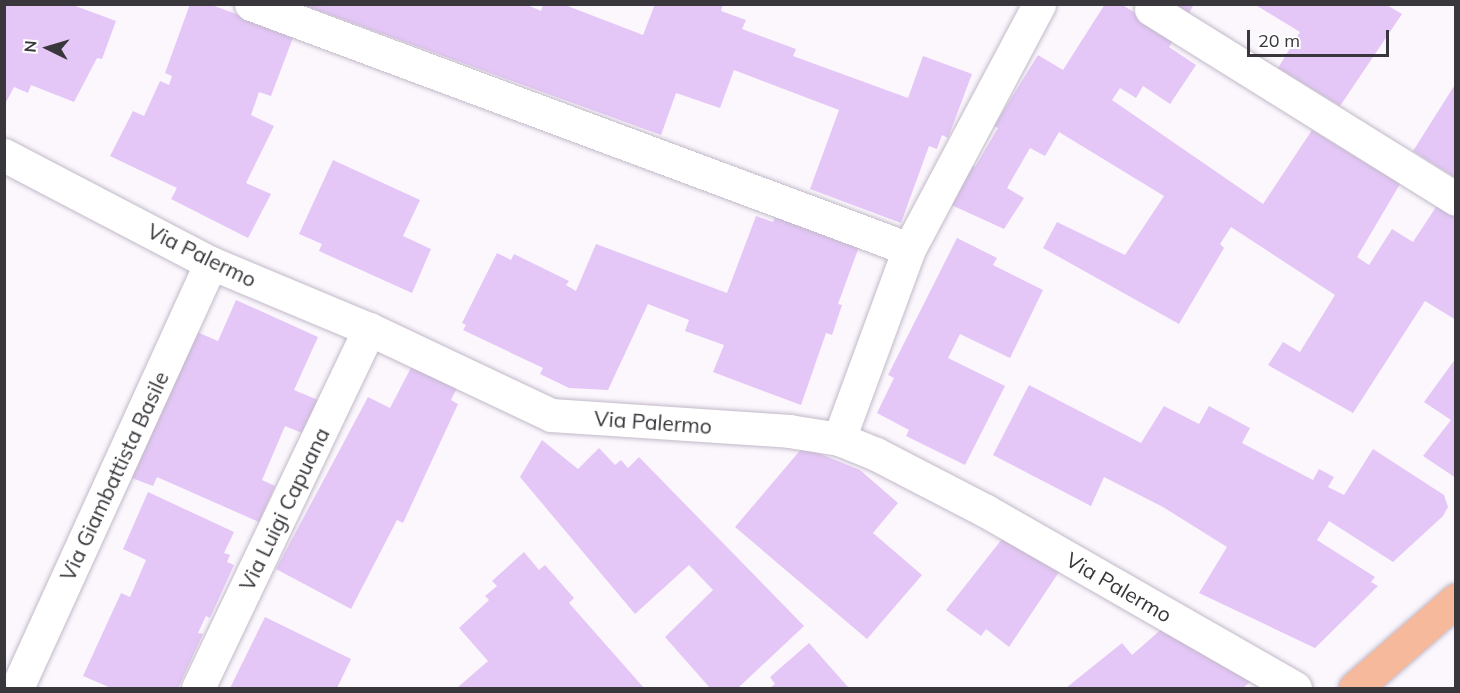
<!DOCTYPE html>
<style>
body{margin:0}
#map{position:relative;width:1460px;height:693px;overflow:hidden;background:#fbf7fd;font-family:Mulish,sans-serif}
div>[style]{position:absolute}
[style*='--x']{left:calc(var(--x)*1px);top:calc(var(--y)*1px);width:calc(var(--w)*1px);rotate:calc(var(--a)*1deg)}
.building>*{inset:0;background:#e4c7f7}
.roads{filter:drop-shadow(0 0 2px #c2b9c8) drop-shadow(0 0 2px #c2b9c8)}
.minor>*{height:33px;margin:-16.5px;padding:0 16.5px;transform-origin:16.5px;border-radius:16.5px;background:#fff}
.major>*{height:33px;margin:-16.5px;padding:0 16.5px;transform-origin:16.5px;border-radius:16.5px;background:#f7b99b}
span{translate:-50% -50%;white-space:nowrap;text-align:center;line-height:1.15;-webkit-text-stroke:5px #fff;paint-order:stroke}
.street-label{font-size:21px;color:#3a373c}
.frame{position:absolute;inset:0;border:6px solid #3a373c;pointer-events:none}
.north{position:absolute;left:18px;top:18px;width:60px;height:60px;-webkit-text-stroke:4px #fff;paint-order:stroke;rotate:275deg;font-size:16px;font-weight:700;line-height:24px;text-align:center;color:#3a373c}
.north::after{content:'';display:block;margin:auto;width:21px;height:27px;background:#3a373c;clip-path:polygon(50% 0,100% 100%,50% 72%,0 100%)}
.scale{position:absolute;left:1247px;top:30px;width:142px;height:27px;box-sizing:border-box;border:3px solid #3a373c;border-top:0;padding-left:8px;font-size:18px;line-height:21px;white-space:nowrap;color:#3a373c;-webkit-text-stroke:4px #fff;paint-order:stroke}
</style>
<div id="map">
<div class="building">
<i style="clip-path:polygon(4px 4px,70px 4px,116px 21px,102px 59px,97px 58px,74px 102px,31px 85px,28px 93px,14px 87px,4px 106px)"></i>
<i style="clip-path:polygon(190px 4px,209px 4px,294px 35px,271px 96px,259px 92px,251px 115px,274px 126px,246px 183px,271px 194px,248px 238px,171px 199px,177px 188px,110px 156px,133px 111px,144px 116px,160px 81px,169px 85px,172px 76px,165px 73px)"></i>
<i style="clip-path:polygon(525px 4px,541px 11px,543px 5px,565px 5px,643px 35px,655px 4px,723px 4px,721px 11px,746px 20px,742px 29px,796px 49px,793px 56px,908px 98px,923px 56px,972px 74px,948px 138px,942px 135px,937px 149px,929px 146px,901px 223px,810px 189px,839px 110px,734px 70px,720px 108px,676px 93px,661px 135px,303px 5px)"></i>
<i style="clip-path:polygon(1105px 4px,1121px 4px,1175px 38px,1169px 47px,1196px 65px,1170px 104px,1143px 86px,1136px 98px,1120px 88px,1112px 100px,1263px 204px,1312px 130px,1400px 184px,1357px 257px,1369px 265px,1392px 229px,1413px 242px,1438px 204px,1456px 215px,1456px 320px,1425px 301px,1353px 413px,1268px 365px,1283px 342px,1300px 352px,1335px 295px,1231px 227px,1220px 244px,1224px 248px,1179px 324px,1043px 248px,1057px 222px,1125px 255px,1164px 196px,1059px 132px,1045px 156px,1030px 148px,1007px 188px,1024px 198px,1004px 229px,947px 203px,970px 164px,975px 167px,998px 128px,994px 126px,1038px 55px,1063px 70px)"></i>
<i style="clip-path:polygon(1175px 4px,1194px 4px,1189px 13px)"></i>
<i style="clip-path:polygon(1254px 4px,1385px 4px,1402px 14px,1340px 106px,1278px 68px,1300px 32px)"></i>
<i style="clip-path:polygon(1456px 83px,1456px 178px,1413px 151px)"></i>
<i style="clip-path:polygon(333px 160px,420px 200px,403px 236px,431px 249px,412px 293px,319px 251px,322px 244px,299px 234px)"></i>
<i style="clip-path:polygon(777px 213px,860px 244px,838px 304px,842px 305px,832px 335px,826px 333px,801px 405px,713px 372px,724px 345px,685px 331px,689px 320px,648px 304px,608px 390px,569px 388px,540px 374px,543px 368px,463px 330px,466px 325px,462px 323px,497px 253px,511px 260px,514px 254px,569px 281px,566px 285px,576px 291px,596px 244px,727px 293px,756px 216px,773px 222px)"></i>
<i style="clip-path:polygon(957px 238px,997px 258px,993px 265px,1043px 290px,1010px 358px,960px 334px,948px 358px,1005px 386px,965px 465px,906px 436px,909px 430px,877px 413px,894px 378px,888px 375px)"></i>
<i style="clip-path:polygon(236px 300px,318px 337px,294px 390px,318px 400px,302px 433px,285px 426px,262px 480px,275px 486px,259px 522px,157px 477px,153px 486px,124px 475px,190px 329px,218px 341px)"></i>
<i style="clip-path:polygon(1456px 358px,1456px 478px,1423px 456px,1451px 420px,1424px 402px)"></i>
<i style="clip-path:polygon(415px 360px,459px 384px,451px 400px,458px 404px,403px 523px,397px 520px,351px 609px,276px 569px,368px 397px,390px 408px)"></i>
<i style="clip-path:polygon(1029px 385px,1141px 443px,1164px 406px,1199px 424px,1209px 406px,1250px 428px,1242px 443px,1313px 480px,1319px 469px,1334px 477px,1328px 487px,1344px 495px,1373px 449px,1444px 495px,1448px 507px,1443px 516px,1393px 562px,1329px 521px,1317px 540px,1375px 577px,1371px 582px,1378px 586px,1315px 648px,1199px 593px,1227px 547px,1163px 507px,1104px 477px,1091px 506px,993px 455px)"></i>
<i style="clip-path:polygon(542px 440px,578px 469px,599px 448px,615px 465px,621px 460px,628px 468px,639px 457px,804px 626px,738px 688px,710px 688px,665px 637px,713px 590px,689px 565px,635px 614px,520px 477px)"></i>
<i style="clip-path:polygon(803px 447px,860px 470px,898px 503px,873px 533px,922px 575px,867px 639px,735px 527px)"></i>
<i style="clip-path:polygon(148px 492px,234px 532px,224px 553px,230px 555px,227px 562px,234px 565px,210px 618px,206px 616px,198px 633px,203px 634px,178px 688px,111px 688px,83px 676px,121px 593px,130px 597px,146px 560px,123px 549px)"></i>
<i style="clip-path:polygon(1016px 538px,1059px 572px,1009px 647px,986px 629px,981px 636px,946px 610px,1002px 539px)"></i>
<i style="clip-path:polygon(524px 552px,539px 570px,545px 565px,574px 598px,569px 603px,644px 688px,457px 688px,488px 661px,459px 628px,489px 600px,485px 596px,497px 586px,492px 581px)"></i>
<i style="clip-path:polygon(265px 617px,351px 659px,337px 688px,230px 688px)"></i>
<i style="clip-path:polygon(1165px 626px,1255px 678px,1243px 688px,1066px 688px,1122px 643px,1132px 655px)"></i>
<i style="clip-path:polygon(809px 643px,848px 687px,770px 688px,775px 684px,770px 677px)"></i>
</div>
<div class="roads">
<div class="minor">
<i style="--x:251;--y:4;--w:702;--a:20.42"></i>
<i style="--x:1151;--y:9;--w:359;--a:31.9"></i>
<i style="--x:4;--y:155;--w:233;--a:27.6"></i>
<i style="--x:211;--y:263;--w:171;--a:22.7"></i>
<i style="--x:369;--y:329;--w:201;--a:25.3"></i>
<i style="--x:551;--y:415;--w:239;--a:3.8"></i>
<i style="--x:789;--y:431;--w:51;--a:9.1"></i>
<i style="--x:839;--y:439;--w:40;--a:22"></i>
<i style="--x:876;--y:454;--w:124;--a:27.4"></i>
<i style="--x:986;--y:511;--w:356;--a:29.8"></i>
<i style="--x:839;--y:439;--w:202;--a:-69.8"></i>
<i style="--x:909;--y:249;--w:277;--a:-62"></i>
<i style="--x:17;--y:688;--w:467;--a:-65.5"></i>
<i style="--x:198;--y:688;--w:398;--a:-64.5"></i>
</div>
<div class="major">
<i style="--x:1355;--y:688;--w:134;--a:-41.1"></i>
</div>
</div>
<div class="street-label">
<span style="left:202px;top:255px;rotate:26deg">Via Palermo</span>
<span style="left:653px;top:422px;rotate:4deg">Via Palermo</span>
<span style="left:114px;top:476px;rotate:-65deg">Via Giambattista Basile</span>
<span style="left:284px;top:509px;rotate:-64deg">Via Luigi Capuana</span>
<span style="left:1119px;top:587px;rotate:30deg">Via Palermo</span>
</div>
<div class="frame"></div>
<div class="north">N</div>
<div class="scale">20 m</div>
</div>
